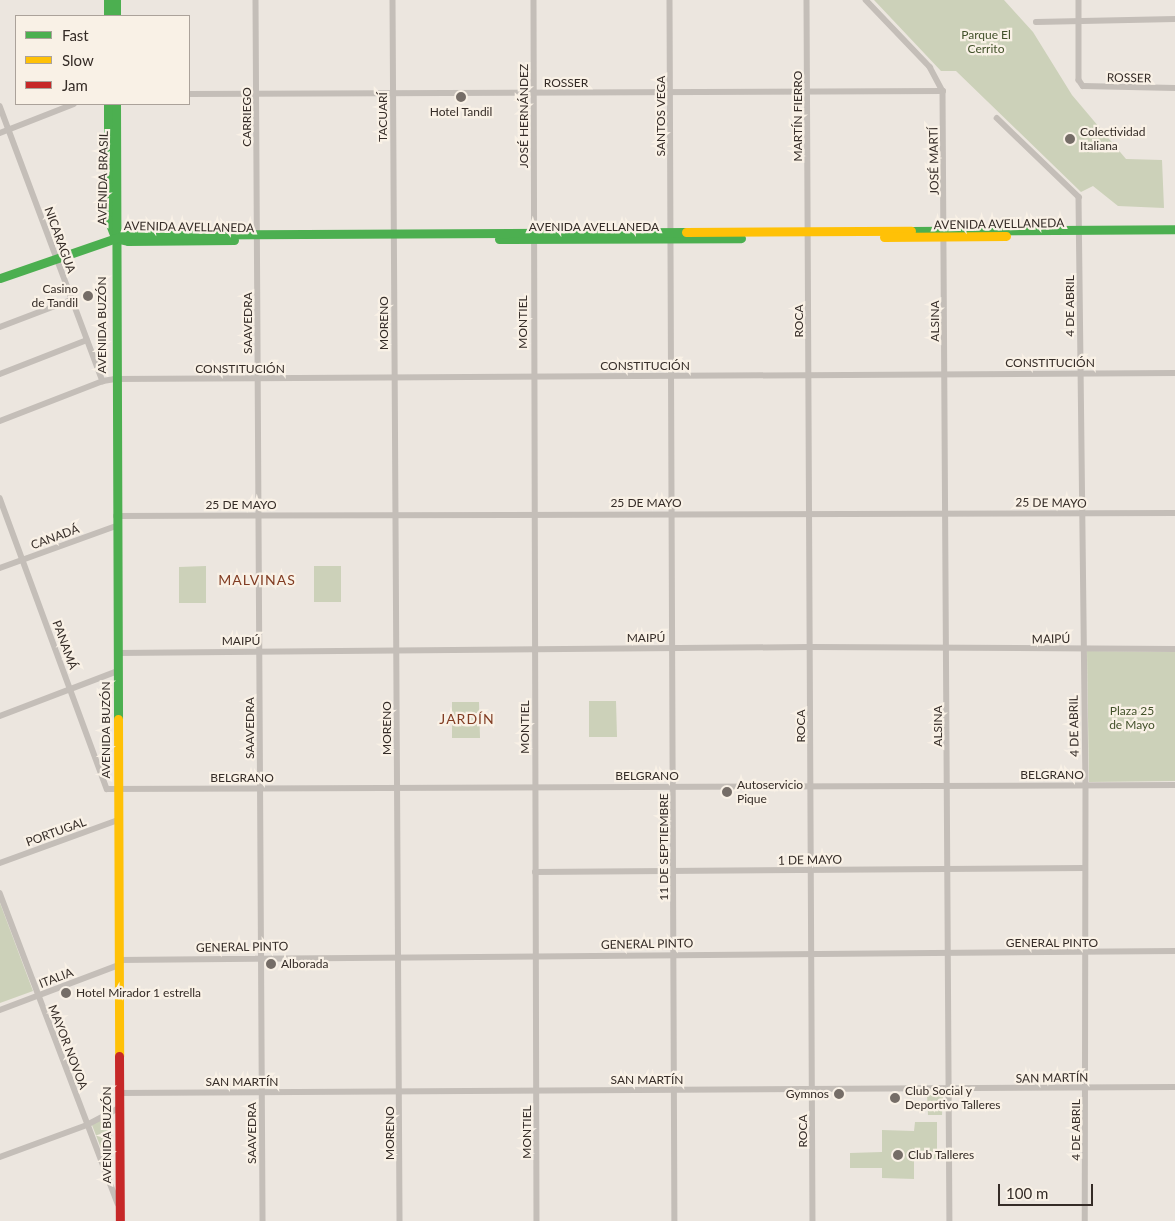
<!DOCTYPE html>
<meta charset="utf-8">
<style>
body{margin:0}
#map{position:relative;width:1175px;height:1221px;overflow:hidden;background:#ece6df;font-family:Lato,sans-serif}
div>[style]{position:absolute}
[style*='--x']{left:calc(var(--x)*1px);top:calc(var(--y)*1px);width:calc(var(--w)*1px);rotate:calc(var(--a)*1deg)}
.green>*{inset:0;background:#ccd1b9}
.street>*{height:5.5px;margin:-2.75px;padding:0 2.75px;transform-origin:2.75px;border-radius:2.75px;background:#c4beb8}
.fast>*{height:9px;margin:-4.5px;padding:0 4.5px;transform-origin:4.5px;border-radius:4.5px;background:#4caf50}
.slow>*{height:9px;margin:-4.5px;padding:0 4.5px;transform-origin:4.5px;border-radius:4.5px;background:#ffc107}
.jam>*{height:9px;margin:-4.5px;padding:0 4.5px;transform-origin:4.5px;border-radius:4.5px;background:#c62828}
.dots>*{width:14px;height:14px;translate:-50% -50%;box-sizing:border-box;border:2px solid #f9f1e6;border-radius:50%}
span{translate:-50% -50%;white-space:nowrap;text-align:center;line-height:1.15;-webkit-text-stroke:4.5px #f9f1e6;paint-order:stroke}
.park-label{font-size:12px;color:#43522b}
.street-label{font-size:12px;color:#352c27}
.poi-label{font-size:12px;color:#352c27}
.left{translate:0 -50%;text-align:left}
.right{translate:-100% -50%;text-align:right}
.neighbourhood-label{font-size:14px;color:#813c22;letter-spacing:1px}
.legend{position:absolute;left:15px;top:15px;width:175px;height:90px;box-sizing:border-box;background:#f9f1e6;border:1px solid #aba29a;margin:0;padding:6px 9px;list-style:none;font-size:15px;color:#352c27}
.legend li{display:flex;align-items:center;gap:10px;height:25px}
.legend b{width:25px;border:1px solid #aba29a}
.scale{position:absolute;left:998px;top:1184px;width:95px;height:22px;box-sizing:border-box;border:2px solid #352c27;border-top:0;padding-left:6px;font-size:15px;line-height:18px;white-space:nowrap;color:#352c27;-webkit-text-stroke:4px #f9f1e6;paint-order:stroke}
</style>
<div id="map">
<div class="green">
<i style="clip-path:polygon(874px 0,1004px 0,1033px 32px,1072px 95px,1126px 159px,1162px 160px,1164px 208px,1118px 206px,1093px 186px,1081px 192px,956px 71px,941px 71px)"></i>
<i style="clip-path:polygon(206px 566px,206px 603px,179px 603px,179px 567px)"></i>
<i style="clip-path:polygon(314px 566px,341px 566px,341px 602px,314px 602px)"></i>
<i style="clip-path:polygon(1087px 651px,1175px 652px,1175px 781px,1089px 782px)"></i>
<i style="clip-path:polygon(589px 701px,616px 701px,617px 737px,589px 737px)"></i>
<i style="clip-path:polygon(452px 702px,479px 702px,480px 738px,452px 738px)"></i>
<i style="clip-path:polygon(0 903px,33px 991px,0 1003px)"></i>
<i style="clip-path:polygon(927px 1094px,943px 1095px,942px 1115px,928px 1115px)"></i>
<i style="clip-path:polygon(111px 1113px,112px 1164px,107px 1164px,92px 1125px)"></i>
<i style="clip-path:polygon(915px 1122px,937px 1122px,937px 1159px,914px 1158px,914px 1179px,882px 1178px,882px 1168px,850px 1168px,850px 1153px,882px 1152px,882px 1130px,914px 1131px)"></i>
</div>
<div class="street">
<i style="--x:256;--y:0;--w:1221;--a:89.67"></i>
<i style="--x:393;--y:0;--w:1221;--a:89.67"></i>
<i style="--x:534;--y:0;--w:1221;--a:89.86"></i>
<i style="--x:670;--y:0;--w:1221;--a:89.77"></i>
<i style="--x:807;--y:0;--w:1221;--a:89.72"></i>
<i style="--x:866;--y:0;--w:93;--a:46.3"></i>
<i style="--x:930;--y:67;--w:27;--a:62"></i>
<i style="--x:943;--y:91;--w:1130;--a:89.65"></i>
<i style="--x:1079;--y:0;--w:80;--a:90"></i>
<i style="--x:1079;--y:80;--w:7;--a:56"></i>
<i style="--x:1083;--y:86;--w:92;--a:1.2"></i>
<i style="--x:1036;--y:22;--w:139;--a:-1.2"></i>
<i style="--x:189;--y:94;--w:754;--a:-0.23"></i>
<i style="--x:0;--y:106;--w:294;--a:69.5"></i>
<i style="--x:997;--y:118;--w:114;--a:43.9"></i>
<i style="--x:1079;--y:197;--w:588;--a:89.32"></i>
<i style="--x:1086;--y:785;--w:436;--a:90.1"></i>
<i style="--x:0;--y:133;--w:79;--a:-21.4"></i>
<i style="--x:0;--y:327;--w:76;--a:-20.8"></i>
<i style="--x:0;--y:374;--w:93;--a:-21.3"></i>
<i style="--x:0;--y:421;--w:110;--a:-21.2"></i>
<i style="--x:103;--y:381;--w:12;--a:-9"></i>
<i style="--x:115;--y:379;--w:1060;--a:-0.32"></i>
<i style="--x:0;--y:498;--w:310;--a:69.8"></i>
<i style="--x:107;--y:789;--w:1068;--a:-0.21"></i>
<i style="--x:116;--y:516;--w:1059;--a:-0.16"></i>
<i style="--x:0;--y:568;--w:123;--a:-19.9"></i>
<i style="--x:118;--y:653;--w:692;--a:-0.5"></i>
<i style="--x:810;--y:647;--w:365;--a:0.3"></i>
<i style="--x:0;--y:716;--w:126;--a:-20.9"></i>
<i style="--x:0;--y:863;--w:126;--a:-20"></i>
<i style="--x:535;--y:872;--w:549;--a:-0.42"></i>
<i style="--x:0;--y:893;--w:332;--a:69.2"></i>
<i style="--x:119;--y:960;--w:1056;--a:-0.49"></i>
<i style="--x:0;--y:1010;--w:127;--a:-20.7"></i>
<i style="--x:119;--y:1093;--w:1056;--a:-0.33"></i>
<i style="--x:0;--y:1157;--w:93;--a:-20.2"></i>
<i style="--x:87;--y:1125;--w:36;--a:-28"></i>
</div>
<div class="fast">
<i style="--x:108;--y:0;--w:16;--a:90"></i>
<i style="--x:116;--y:0;--w:16;--a:90"></i>
<i style="--x:108;--y:104;--w:115;--a:90"></i>
<i style="--x:108;--y:219;--w:17;--a:69"></i>
<i style="--x:116;--y:104;--w:615;--a:89.81"></i>
<i style="--x:911;--y:231;--w:264;--a:-0.4"></i>
<i style="--x:115;--y:238;--w:13;--a:13"></i>
<i style="--x:128;--y:241;--w:106;--a:-0.5"></i>
<i style="--x:499;--y:239;--w:242;--a:-0.2"></i>
<i style="--x:0;--y:278;--w:132;--a:-19"></i>
<i style="--x:125;--y:235;--w:561;--a:-0.31"></i>
</div>
<div class="slow">
<i style="--x:686;--y:232;--w:225;--a:-0.3"></i>
<i style="--x:884;--y:237;--w:122;--a:-0.5"></i>
<i style="--x:118;--y:719;--w:337;--a:89.8"></i>
</div>
<div class="jam">
<i style="--x:119;--y:1056;--w:165;--a:89.7"></i>
</div>
<div class="dots">
<i style="left:461px;top:97px;background:#756d67"></i>
<i style="left:1070px;top:139px;background:#756d67"></i>
<i style="left:88px;top:296px;background:#756d67"></i>
<i style="left:727px;top:792px;background:#756d67"></i>
<i style="left:271px;top:964px;background:#756d67"></i>
<i style="left:66px;top:993px;background:#756d67"></i>
<i style="left:839px;top:1094px;background:#756d67"></i>
<i style="left:895px;top:1098px;background:#756d67"></i>
<i style="left:898px;top:1155px;background:#756d67"></i>
</div>
<div class="park-label">
<span style="left:986px;top:42px">Parque El<br>Cerrito</span>
<span style="left:1132px;top:718px">Plaza 25<br>de Mayo</span>
</div>
<div class="street-label">
<span style="left:1129px;top:78px;rotate:1deg">ROSSER</span>
<span style="left:566px;top:83px">ROSSER</span>
<span style="left:524px;top:116px;rotate:-90deg">JOSÉ HERNÁNDEZ</span>
<span style="left:661px;top:116px;rotate:-90deg">SANTOS VEGA</span>
<span style="left:798px;top:116px;rotate:-90deg">MARTÍN FIERRO</span>
<span style="left:247px;top:117px;rotate:-90deg">CARRIEGO</span>
<span style="left:383px;top:117px;rotate:-90deg">TACUARÍ</span>
<span style="left:934px;top:161px;rotate:-91deg">JOSÉ MARTÍ</span>
<span style="left:103px;top:178px;rotate:-89deg">AVENIDA BRASIL</span>
<span style="left:999px;top:224px;rotate:-1deg">AVENIDA AVELLANEDA</span>
<span style="left:189px;top:227px;rotate:1deg">AVENIDA AVELLANEDA</span>
<span style="left:594px;top:227px">AVENIDA AVELLANEDA</span>
<span style="left:60px;top:240px;rotate:70deg">NICARAGUA</span>
<span style="left:1070px;top:306px;rotate:-90deg">4 DE ABRIL</span>
<span style="left:799px;top:321px;rotate:-90deg">ROCA</span>
<span style="left:935px;top:321px;rotate:-90deg">ALSINA</span>
<span style="left:523px;top:322px;rotate:-90deg">MONTIEL</span>
<span style="left:248px;top:323px;rotate:-90deg">SAAVEDRA</span>
<span style="left:384px;top:323px;rotate:-90deg">MORENO</span>
<span style="left:102px;top:325px;rotate:-90deg">AVENIDA BUZÓN</span>
<span style="left:1050px;top:363px">CONSTITUCIÓN</span>
<span style="left:645px;top:366px">CONSTITUCIÓN</span>
<span style="left:240px;top:369px">CONSTITUCIÓN</span>
<span style="left:646px;top:503px">25 DE MAYO</span>
<span style="left:1051px;top:503px;rotate:1deg">25 DE MAYO</span>
<span style="left:241px;top:505px">25 DE MAYO</span>
<span style="left:55px;top:537px;rotate:-20deg">CANADÁ</span>
<span style="left:646px;top:638px">MAIPÚ</span>
<span style="left:1051px;top:639px;rotate:-1deg">MAIPÚ</span>
<span style="left:241px;top:641px">MAIPÚ</span>
<span style="left:65px;top:645px;rotate:70deg">PANAMÁ</span>
<span style="left:801px;top:726px;rotate:-90deg">ROCA</span>
<span style="left:938px;top:726px;rotate:-90deg">ALSINA</span>
<span style="left:1074px;top:726px;rotate:-91deg">4 DE ABRIL</span>
<span style="left:525px;top:727px;rotate:-90deg">MONTIEL</span>
<span style="left:250px;top:728px;rotate:-90deg">SAAVEDRA</span>
<span style="left:387px;top:728px;rotate:-90deg">MORENO</span>
<span style="left:106px;top:730px;rotate:-90deg">AVENIDA BUZÓN</span>
<span style="left:1052px;top:775px">BELGRANO</span>
<span style="left:647px;top:776px">BELGRANO</span>
<span style="left:242px;top:778px">BELGRANO</span>
<span style="left:56px;top:832px;rotate:-20deg">PORTUGAL</span>
<span style="left:664px;top:847px;rotate:-90deg">11 DE SEPTIEMBRE</span>
<span style="left:810px;top:860px;rotate:-1deg">1 DE MAYO</span>
<span style="left:1052px;top:943px">GENERAL PINTO</span>
<span style="left:647px;top:944px;rotate:-1deg">GENERAL PINTO</span>
<span style="left:242px;top:947px;rotate:-1deg">GENERAL PINTO</span>
<span style="left:56px;top:978px;rotate:-21deg">ITALIA</span>
<span style="left:68px;top:1047px;rotate:69deg">MAYOR NOVOA</span>
<span style="left:1052px;top:1078px;rotate:-1deg">SAN MARTÍN</span>
<span style="left:647px;top:1080px">SAN MARTÍN</span>
<span style="left:242px;top:1082px">SAN MARTÍN</span>
<span style="left:1076px;top:1130px;rotate:-90deg">4 DE ABRIL</span>
<span style="left:803px;top:1131px;rotate:-90deg">ROCA</span>
<span style="left:527px;top:1132px;rotate:-90deg">MONTIEL</span>
<span style="left:252px;top:1133px;rotate:-90deg">SAAVEDRA</span>
<span style="left:390px;top:1133px;rotate:-90deg">MORENO</span>
<span style="left:107px;top:1135px;rotate:-90deg">AVENIDA BUZÓN</span>
</div>
<div class="poi-label">
<span style="left:461px;top:112px">Hotel Tandil</span>
<span class="left" style="left:1080px;top:139px">Colectividad<br>Italiana</span>
<span class="right" style="left:78px;top:296px">Casino<br>de Tandil</span>
<span class="left" style="left:737px;top:792px">Autoservicio<br>Pique</span>
<span class="left" style="left:281px;top:964px">Alborada</span>
<span class="left" style="left:76px;top:993px">Hotel Mirador 1 estrella</span>
<span class="left" style="left:905px;top:1098px">Club Social y<br>Deportivo Talleres</span>
<span class="right" style="left:829px;top:1094px">Gymnos</span>
<span class="left" style="left:908px;top:1155px">Club Talleres</span>
</div>
<div class="neighbourhood-label">
<span style="left:257px;top:580px">MALVINAS</span>
<span style="left:467px;top:719px">JARDÍN</span>
</div>
<ul class="legend">
<li><b style="height:6px;background:#4caf50"></b>Fast</li>
<li><b style="height:6px;background:#ffc107"></b>Slow</li>
<li><b style="height:6px;background:#c62828"></b>Jam</li>
</ul>
<div class="scale">100 m</div>
</div>
